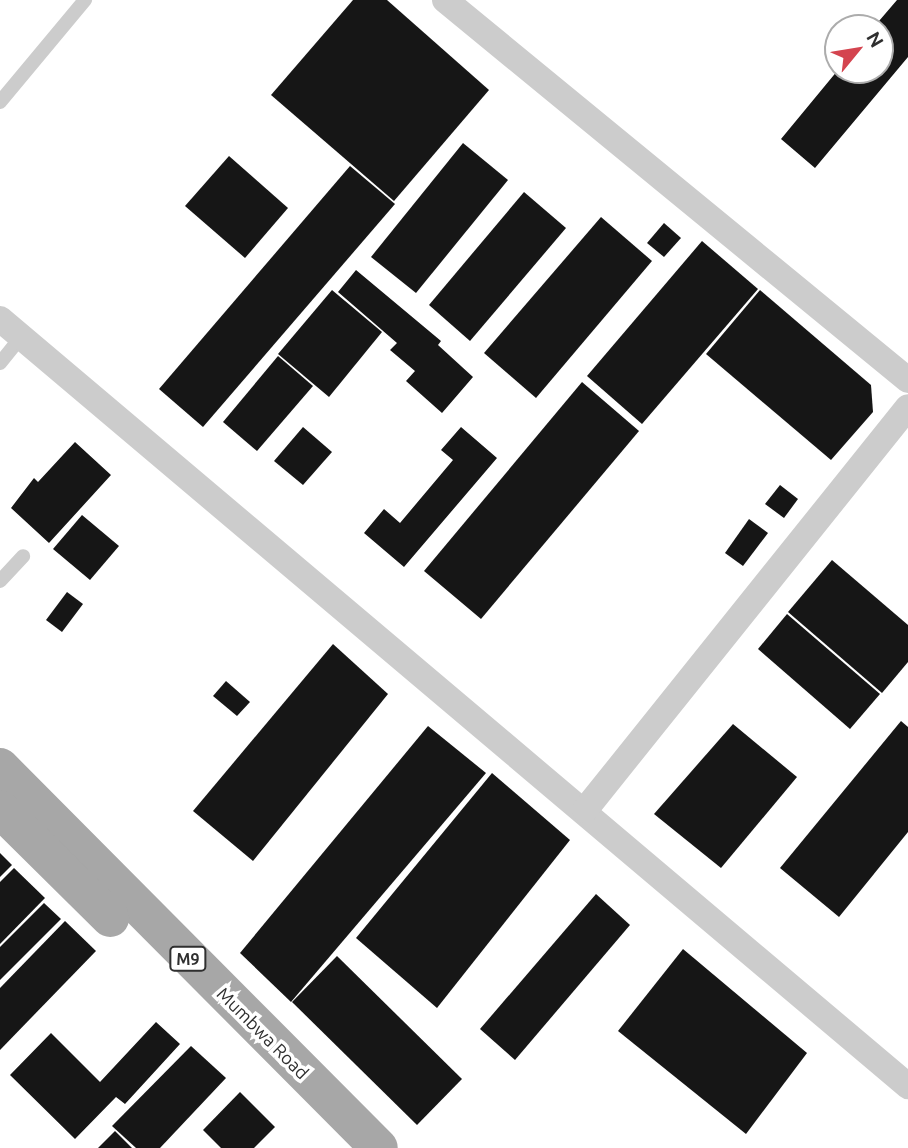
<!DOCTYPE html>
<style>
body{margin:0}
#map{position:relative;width:908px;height:1148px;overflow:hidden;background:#fff;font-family:Ubuntu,sans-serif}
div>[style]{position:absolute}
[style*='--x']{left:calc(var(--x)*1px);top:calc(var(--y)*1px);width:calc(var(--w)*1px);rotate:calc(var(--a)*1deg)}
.building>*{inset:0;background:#161616}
.lane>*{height:14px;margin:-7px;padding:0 7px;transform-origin:7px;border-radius:7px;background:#ccc}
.street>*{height:26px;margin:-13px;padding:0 13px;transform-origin:13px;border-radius:13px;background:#ccc}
.primary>*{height:38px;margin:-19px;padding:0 19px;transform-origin:19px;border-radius:19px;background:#a7a7a7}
span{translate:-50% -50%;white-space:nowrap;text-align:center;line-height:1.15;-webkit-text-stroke:7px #fff;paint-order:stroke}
.shield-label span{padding:2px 5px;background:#fff;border:2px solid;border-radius:5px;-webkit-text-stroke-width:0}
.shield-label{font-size:16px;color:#2f2f2f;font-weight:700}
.street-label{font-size:18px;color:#2f2f2f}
.north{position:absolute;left:824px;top:14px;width:70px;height:70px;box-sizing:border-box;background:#fff;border:2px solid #acacac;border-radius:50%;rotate:60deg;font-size:19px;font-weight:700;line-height:28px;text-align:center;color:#2f2f2f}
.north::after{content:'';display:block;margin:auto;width:24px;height:32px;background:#d4444f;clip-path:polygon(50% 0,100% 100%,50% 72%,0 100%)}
</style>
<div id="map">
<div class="building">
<i style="clip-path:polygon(353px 0,387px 0,489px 90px,394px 201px,271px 95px)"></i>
<i style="clip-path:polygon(897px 0,908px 0,908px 57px,815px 168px,781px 139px,838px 70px,880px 70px,880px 28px,873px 28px)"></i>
<i style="clip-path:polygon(463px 143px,508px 180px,416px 293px,371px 257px)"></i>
<i style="clip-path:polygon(229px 156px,288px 208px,245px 258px,185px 206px)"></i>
<i style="clip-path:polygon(350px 166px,395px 204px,203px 427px,159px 389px)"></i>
<i style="clip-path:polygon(524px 192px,566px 228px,470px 341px,429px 305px)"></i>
<i style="clip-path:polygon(601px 217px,652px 261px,536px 398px,484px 353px)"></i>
<i style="clip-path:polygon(664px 223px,681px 238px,664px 257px,647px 243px)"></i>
<i style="clip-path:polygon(702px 241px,758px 289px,642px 424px,587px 376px)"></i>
<i style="clip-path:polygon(356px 270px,441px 341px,438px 345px,473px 377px,442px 413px,406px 381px,415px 371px,390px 350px,397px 343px,338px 292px)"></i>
<i style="clip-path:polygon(332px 290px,382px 332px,329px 397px,278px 354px)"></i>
<i style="clip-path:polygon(760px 290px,871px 385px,873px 412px,831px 460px,706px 354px)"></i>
<i style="clip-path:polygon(278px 356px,313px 386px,257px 451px,223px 422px)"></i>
<i style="clip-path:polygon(582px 382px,639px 431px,481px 619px,424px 571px)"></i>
<i style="clip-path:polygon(303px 427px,332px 452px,303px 485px,274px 461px)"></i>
<i style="clip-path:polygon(461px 427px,497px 458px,404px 567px,364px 533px,384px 509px,400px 523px,453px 460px,441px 450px)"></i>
<i style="clip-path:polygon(75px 442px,111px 475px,49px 543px,11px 508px,34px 478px,38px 482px)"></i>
<i style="clip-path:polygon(780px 485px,798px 499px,784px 518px,765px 504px)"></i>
<i style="clip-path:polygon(82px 515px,119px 546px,90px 580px,53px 549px)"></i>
<i style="clip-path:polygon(749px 519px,768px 533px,743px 566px,725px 553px)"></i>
<i style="clip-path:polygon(832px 560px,908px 625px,908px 662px,882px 693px,788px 612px)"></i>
<i style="clip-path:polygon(67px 592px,83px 604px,62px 632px,46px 620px)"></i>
<i style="clip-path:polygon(787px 614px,880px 694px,850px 729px,758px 649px)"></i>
<i style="clip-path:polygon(333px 644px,388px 694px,253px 861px,193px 811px)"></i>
<i style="clip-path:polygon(226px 681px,250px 702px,237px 716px,213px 696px)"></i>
<i style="clip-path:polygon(901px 721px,908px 727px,908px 832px,839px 917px,780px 868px)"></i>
<i style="clip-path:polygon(733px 724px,797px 777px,721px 868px,654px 814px)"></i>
<i style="clip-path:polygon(428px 726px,486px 773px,291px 1002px,240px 953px)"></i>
<i style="clip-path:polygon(492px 773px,570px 840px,437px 1008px,356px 938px)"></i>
<i style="clip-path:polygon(0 853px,12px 865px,0 877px)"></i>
<i style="clip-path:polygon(14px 868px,45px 898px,0 944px,0 882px)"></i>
<i style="clip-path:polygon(596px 894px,630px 925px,515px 1060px,480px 1029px)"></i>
<i style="clip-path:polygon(44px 903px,61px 919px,0 980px,0 947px)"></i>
<i style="clip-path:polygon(65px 921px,96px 951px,0 1050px,0 988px)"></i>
<i style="clip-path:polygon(683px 949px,807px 1053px,746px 1134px,618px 1031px)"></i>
<i style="clip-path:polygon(337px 956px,462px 1079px,417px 1125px,292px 1002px)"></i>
<i style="clip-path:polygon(156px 1022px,180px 1044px,125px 1104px,116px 1097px,75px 1139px,10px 1075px,51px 1033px,100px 1082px)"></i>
<i style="clip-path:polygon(191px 1046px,226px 1078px,160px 1148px,136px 1148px,112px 1126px)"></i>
<i style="clip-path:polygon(240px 1092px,275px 1127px,254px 1148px,221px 1148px,203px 1130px)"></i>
<i style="clip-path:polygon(115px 1131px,132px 1148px,98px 1148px)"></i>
</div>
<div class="lane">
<i style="--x:0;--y:102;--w:133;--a:-50.2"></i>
<i style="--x:0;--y:363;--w:33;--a:-51"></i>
<i style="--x:0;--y:581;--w:34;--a:-47"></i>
</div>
<div class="street">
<i style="--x:445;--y:0;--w:599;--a:39.38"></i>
<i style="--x:0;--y:319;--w:1189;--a:40.19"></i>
<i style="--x:585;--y:810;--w:516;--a:-51.29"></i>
</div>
<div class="primary">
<i style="--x:0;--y:767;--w:537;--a:45.15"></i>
<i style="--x:0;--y:809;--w:155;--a:44.7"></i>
</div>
<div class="shield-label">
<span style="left:188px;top:959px">M9</span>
</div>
<div class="street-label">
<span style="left:263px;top:1033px;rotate:45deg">Mumbwa Road</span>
</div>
<div class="north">N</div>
</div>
